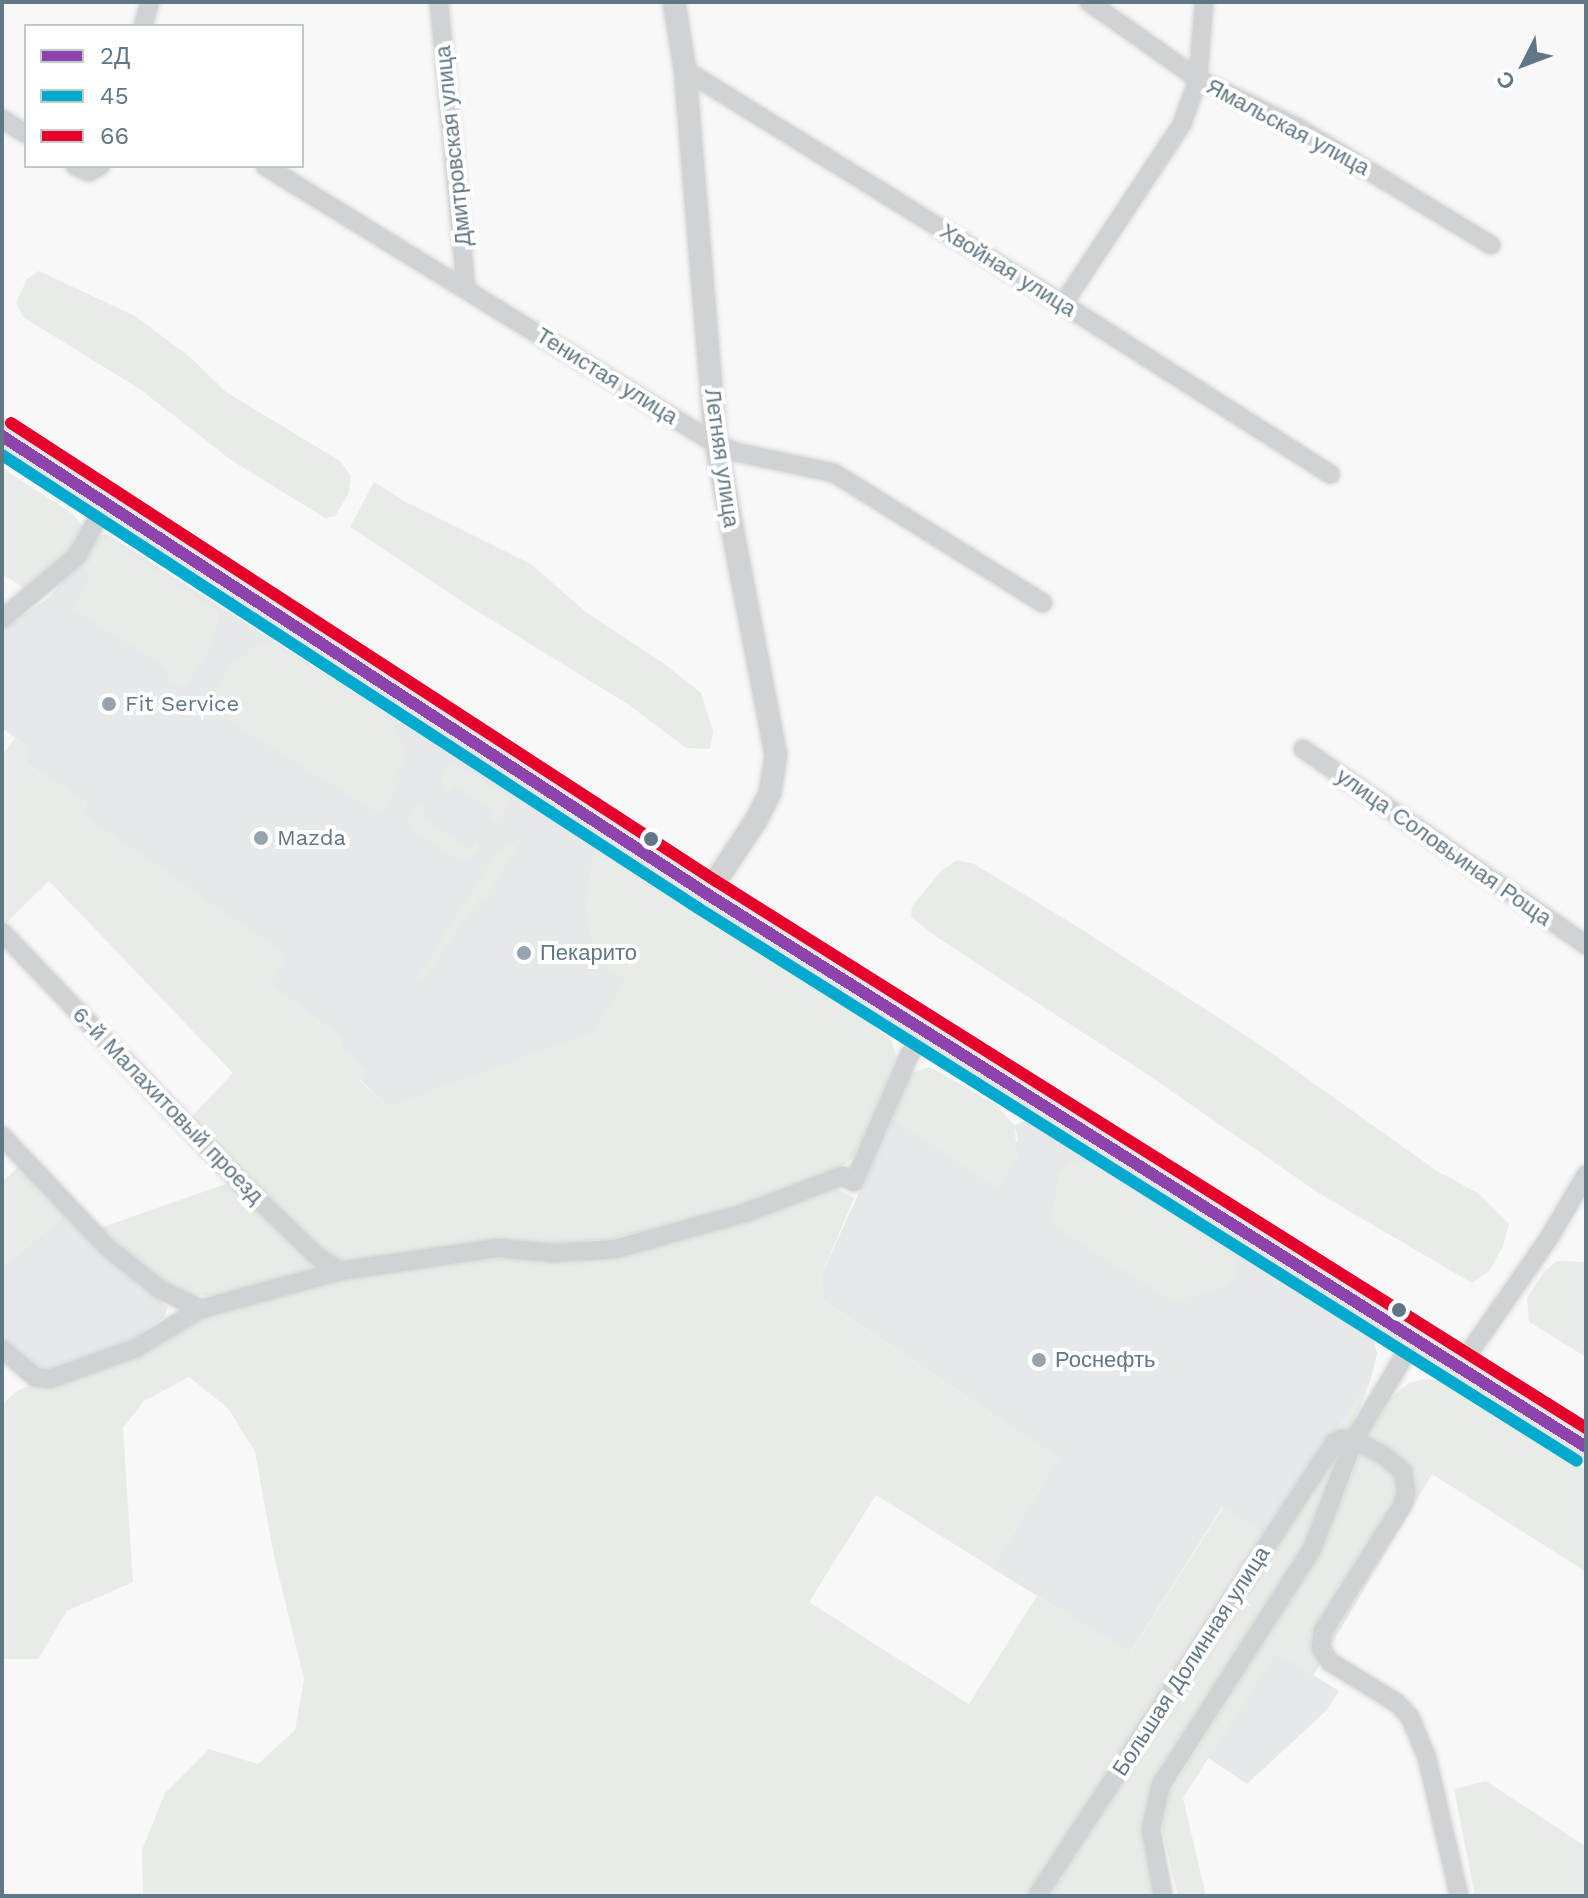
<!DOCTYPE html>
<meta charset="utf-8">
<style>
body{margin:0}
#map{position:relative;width:1588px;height:1898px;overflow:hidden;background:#f8f8f8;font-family:"Work Sans",sans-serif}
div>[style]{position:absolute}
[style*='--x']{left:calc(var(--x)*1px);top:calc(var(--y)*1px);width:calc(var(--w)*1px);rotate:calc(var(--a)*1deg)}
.built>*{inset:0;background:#e6e9e9}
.green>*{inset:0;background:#e8ece6}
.roads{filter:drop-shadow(0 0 2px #d5d6d7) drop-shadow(0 0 2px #d5d6d7)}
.minor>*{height:18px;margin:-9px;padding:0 9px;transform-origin:9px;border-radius:9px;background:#d0d2d3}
.tertiary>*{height:22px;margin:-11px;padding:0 11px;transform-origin:11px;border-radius:11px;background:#d0d2d3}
.primary>*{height:28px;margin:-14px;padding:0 14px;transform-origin:14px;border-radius:14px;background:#e3e4e4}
.bus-1>*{height:12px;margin:-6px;padding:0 6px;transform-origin:6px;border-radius:6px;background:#8e44ad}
.bus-2>*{height:12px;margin:-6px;padding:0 6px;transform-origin:6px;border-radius:6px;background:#00a9ce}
.bus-3>*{height:12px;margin:-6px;padding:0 6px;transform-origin:6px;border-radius:6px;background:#e4002b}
.dots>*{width:22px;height:22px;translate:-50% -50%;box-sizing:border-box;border:4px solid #fff;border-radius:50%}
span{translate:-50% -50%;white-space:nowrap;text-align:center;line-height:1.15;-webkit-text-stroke:8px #fff;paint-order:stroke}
.street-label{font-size:22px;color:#617785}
.poi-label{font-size:22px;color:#617785}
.left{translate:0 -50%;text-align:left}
.frame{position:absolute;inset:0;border:4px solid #617785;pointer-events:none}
.legend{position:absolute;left:24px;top:24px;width:280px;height:144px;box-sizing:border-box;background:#fff;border:2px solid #c0c9ce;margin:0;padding:10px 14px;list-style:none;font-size:24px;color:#617785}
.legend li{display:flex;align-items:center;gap:16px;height:40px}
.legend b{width:40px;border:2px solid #c0c9ce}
.north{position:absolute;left:1484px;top:24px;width:80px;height:80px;-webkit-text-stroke:6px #fff;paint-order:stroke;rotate:228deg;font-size:22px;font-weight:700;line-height:32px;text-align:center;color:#617785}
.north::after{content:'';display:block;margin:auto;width:28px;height:36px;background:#617785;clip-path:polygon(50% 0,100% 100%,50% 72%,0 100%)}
</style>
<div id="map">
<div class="built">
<i style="clip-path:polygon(107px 534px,598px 849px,592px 861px,599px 959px,626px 979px,595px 1032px,390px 1107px,359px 1079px,365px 1071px,340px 1049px,342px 1038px,270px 984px,286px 955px,81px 815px,87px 803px,25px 763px,29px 748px,2px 728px,2px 630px,50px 597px,97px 536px)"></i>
<i style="clip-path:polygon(893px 1118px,996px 1187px,1018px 1139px,1014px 1125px,1035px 1118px,1373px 1336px,1377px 1354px,1370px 1382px,1265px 1535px,1222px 1507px,1130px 1653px,992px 1568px,1058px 1458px,824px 1301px,821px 1276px)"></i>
<i style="clip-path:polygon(66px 1213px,168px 1308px,164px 1317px,133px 1339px,52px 1370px,37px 1371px,2px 1338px,2px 1268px)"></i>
<i style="clip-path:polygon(1276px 1652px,1339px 1691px,1327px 1710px,1247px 1784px,1208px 1758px)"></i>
</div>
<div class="green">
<i style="clip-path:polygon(39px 271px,135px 316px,190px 357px,226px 392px,340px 461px,351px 476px,349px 493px,335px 516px,325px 518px,231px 460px,141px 390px,23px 317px,16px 303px,27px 279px)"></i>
<i style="clip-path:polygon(2px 468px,73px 514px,83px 527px,69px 552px,27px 590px,2px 574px)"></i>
<i style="clip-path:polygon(374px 482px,406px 502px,531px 564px,587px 613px,662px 662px,701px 693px,713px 731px,710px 749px,686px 748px,629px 705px,469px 606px,350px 527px)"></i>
<i style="clip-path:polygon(109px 539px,216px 610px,218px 622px,210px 647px,187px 684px,176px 688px,167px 682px,167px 668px,72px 608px,92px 575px,80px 567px,92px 547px)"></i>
<i style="clip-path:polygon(268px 641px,382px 713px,398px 732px,403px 747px,403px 763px,392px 781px,396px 790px,380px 814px,216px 713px,210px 706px,209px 698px,232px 666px,254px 647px)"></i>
<i style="clip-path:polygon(15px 738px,29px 748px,25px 763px,87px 803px,81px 815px,287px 955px,271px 984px,342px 1038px,340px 1049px,365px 1071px,359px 1080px,390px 1107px,595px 1031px,625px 979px,599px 959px,590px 936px,585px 902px,592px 861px,598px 849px,873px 1025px,891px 1040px,898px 1060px,853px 1158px,834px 1172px,744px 1205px,612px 1239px,367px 1263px,342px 1261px,322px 1251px,248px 1179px,191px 1117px,233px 1073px,49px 881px,5px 924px,2px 921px,2px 755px)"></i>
<i style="clip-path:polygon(454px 763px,505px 796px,508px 805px,496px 821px,490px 820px,494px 811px,453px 785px,448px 794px,442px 786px,441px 774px,447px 765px)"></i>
<i style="clip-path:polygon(420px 804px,427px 805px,421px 818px,470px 849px,477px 839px,480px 844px,477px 853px,462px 862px,410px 829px,408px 821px)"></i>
<i style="clip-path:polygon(518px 840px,521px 841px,486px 897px,479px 899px,422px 982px,417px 979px,497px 852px)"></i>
<i style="clip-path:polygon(957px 860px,974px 864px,1065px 919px,1256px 1042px,1437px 1171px,1478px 1193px,1509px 1224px,1503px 1246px,1489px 1271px,1472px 1283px,1320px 1194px,1148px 1075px,935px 936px,911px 917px,912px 906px,941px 871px)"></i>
<i style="clip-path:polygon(930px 1067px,997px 1105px,1014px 1125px,1018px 1157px,996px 1188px,893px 1118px,910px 1073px)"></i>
<i style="clip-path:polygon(1082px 1161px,1092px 1163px,1227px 1252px,1236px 1259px,1235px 1276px,1227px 1285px,1173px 1302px,1051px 1224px,1059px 1175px,1069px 1163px)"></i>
<i style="clip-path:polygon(19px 1166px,66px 1213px,2px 1268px,2px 1182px)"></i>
<i style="clip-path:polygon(231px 1182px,311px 1262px,311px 1268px,305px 1273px,212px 1296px,189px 1294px,167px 1284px,100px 1228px)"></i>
<i style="clip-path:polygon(834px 1187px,854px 1198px,821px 1276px,824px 1301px,1058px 1458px,992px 1568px,876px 1495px,809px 1602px,969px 1704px,1037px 1596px,1131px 1652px,1223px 1507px,1265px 1535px,1370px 1382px,1303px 1548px,1155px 1784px,1148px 1801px,1145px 1827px,1155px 1896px,143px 1896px,142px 1850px,165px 1793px,209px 1749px,258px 1764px,295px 1730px,304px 1679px,274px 1556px,255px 1452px,228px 1408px,189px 1377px,144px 1401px,123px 1428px,133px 1582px,67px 1611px,38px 1659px,2px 1659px,2px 1404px,17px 1391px,36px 1383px,55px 1384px,116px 1365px,204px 1316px,341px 1279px,499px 1258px,611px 1256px,669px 1244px,748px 1221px)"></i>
<i style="clip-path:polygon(1557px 1261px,1586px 1262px,1586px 1357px,1529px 1322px,1527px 1298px,1545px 1271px)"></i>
<i style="clip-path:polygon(1425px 1379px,1448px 1381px,1586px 1470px,1586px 1572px,1432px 1474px,1313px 1676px,1276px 1652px,1183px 1798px,1206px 1896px,1178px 1896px,1162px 1829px,1169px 1793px,1319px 1554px,1370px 1431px,1391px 1398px,1409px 1383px)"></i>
<i style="clip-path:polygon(1486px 1781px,1586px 1847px,1586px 1896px,1475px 1896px,1454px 1789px)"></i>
</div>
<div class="roads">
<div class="minor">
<i style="--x:439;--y:2;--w:288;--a:84.6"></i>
<i style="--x:1089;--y:2;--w:133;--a:35.2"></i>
<i style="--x:1198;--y:79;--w:110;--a:25.9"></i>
<i style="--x:1297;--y:127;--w:227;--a:31.3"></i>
<i style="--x:143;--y:26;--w:25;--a:-74"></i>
<i style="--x:685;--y:70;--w:445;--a:31.8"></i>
<i style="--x:1063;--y:304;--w:317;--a:32.5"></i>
<i style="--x:2;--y:119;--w:28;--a:32"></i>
<i style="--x:75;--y:166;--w:15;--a:23"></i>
<i style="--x:89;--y:172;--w:13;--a:-29"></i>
<i style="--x:265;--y:166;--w:530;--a:31.65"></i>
<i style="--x:716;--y:444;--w:22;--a:22"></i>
<i style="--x:736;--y:452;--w:100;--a:12.1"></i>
<i style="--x:834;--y:473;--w:246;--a:31.9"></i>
<i style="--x:1063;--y:304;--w:216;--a:-56.5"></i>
<i style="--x:1182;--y:124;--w:48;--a:-70.4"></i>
<i style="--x:1198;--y:79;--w:77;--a:-85.5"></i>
<i style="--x:2;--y:619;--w:98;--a:-40"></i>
<i style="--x:77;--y:556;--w:60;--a:-61.3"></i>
<i style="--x:1303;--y:749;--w:344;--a:34.7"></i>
<i style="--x:2;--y:932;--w:344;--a:46.4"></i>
<i style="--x:239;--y:1181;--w:110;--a:43.9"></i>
<i style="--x:318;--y:1257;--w:26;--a:32"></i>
<i style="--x:2;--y:1136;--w:153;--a:46.6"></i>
<i style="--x:107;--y:1247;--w:69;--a:38.5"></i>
<i style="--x:161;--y:1290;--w:44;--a:25.4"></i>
<i style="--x:2;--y:1349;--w:43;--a:40.3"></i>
<i style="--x:35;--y:1377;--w:15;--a:8"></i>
<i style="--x:50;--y:1379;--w:91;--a:-19.8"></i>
<i style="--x:136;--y:1348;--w:76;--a:-31"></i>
<i style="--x:201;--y:1309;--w:144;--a:-15.3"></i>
<i style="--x:340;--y:1271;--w:160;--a:-8.3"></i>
<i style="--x:498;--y:1248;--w:56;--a:5.1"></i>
<i style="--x:554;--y:1253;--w:61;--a:-3.8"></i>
<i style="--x:615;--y:1249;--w:135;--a:-15.5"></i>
<i style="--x:745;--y:1213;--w:104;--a:-20.9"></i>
<i style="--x:842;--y:1176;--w:13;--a:27"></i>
<i style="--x:854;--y:1182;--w:140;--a:-66.4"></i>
<i style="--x:910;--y:1054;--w:30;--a:-57"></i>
<i style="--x:1460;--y:1366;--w:156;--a:-55.2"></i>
<i style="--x:1549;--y:1238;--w:73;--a:-59.6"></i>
<i style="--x:1037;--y:1896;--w:542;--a:-56.75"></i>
<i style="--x:1334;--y:1443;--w:9;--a:-27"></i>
<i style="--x:1342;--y:1439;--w:12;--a:5"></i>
<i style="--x:1354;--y:1440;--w:33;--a:27"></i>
<i style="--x:1383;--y:1455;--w:26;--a:39"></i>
<i style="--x:1403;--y:1471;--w:22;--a:82"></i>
<i style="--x:1406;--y:1493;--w:14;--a:107"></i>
<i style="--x:1402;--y:1506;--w:148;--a:122.3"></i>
<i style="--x:1323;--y:1631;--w:17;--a:97"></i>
<i style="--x:1321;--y:1648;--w:17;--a:57"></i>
<i style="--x:1330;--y:1662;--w:79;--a:31.5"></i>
<i style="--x:1397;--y:1703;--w:19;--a:47"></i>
<i style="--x:1410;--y:1717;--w:44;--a:67.5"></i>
<i style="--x:1427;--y:1758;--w:142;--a:76.9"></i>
<i style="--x:1163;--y:1896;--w:68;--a:-100.2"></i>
<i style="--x:1151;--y:1829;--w:45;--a:-77.2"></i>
<i style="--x:1161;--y:1785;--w:280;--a:-57.4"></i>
<i style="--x:1312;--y:1549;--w:117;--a:-68.9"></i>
<i style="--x:1354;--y:1440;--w:119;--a:-59.1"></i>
</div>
<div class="tertiary">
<i style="--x:674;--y:2;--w:69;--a:80.8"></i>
<i style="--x:685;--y:70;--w:375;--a:85.3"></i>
<i style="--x:716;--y:444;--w:317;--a:79.1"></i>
<i style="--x:776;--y:755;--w:38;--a:99"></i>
<i style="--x:770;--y:793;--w:33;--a:117"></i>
<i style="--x:755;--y:822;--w:87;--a:123.7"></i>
</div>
<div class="primary">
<i style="--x:2;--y:436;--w:841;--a:33.01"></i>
<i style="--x:707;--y:894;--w:1038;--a:32.17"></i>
</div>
</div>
<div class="bus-1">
<i style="--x:2;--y:436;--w:841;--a:33.01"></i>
<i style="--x:707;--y:894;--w:1038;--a:32.17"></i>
</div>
<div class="bus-2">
<i style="--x:2;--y:455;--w:830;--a:33.06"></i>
<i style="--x:698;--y:908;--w:1038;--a:32.17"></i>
</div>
<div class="bus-3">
<i style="--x:11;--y:423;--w:841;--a:33.01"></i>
<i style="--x:716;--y:881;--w:1028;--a:32.16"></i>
</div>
<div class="dots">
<i style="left:109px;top:704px;background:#96a4ad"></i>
<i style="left:261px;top:838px;background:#96a4ad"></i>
<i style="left:651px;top:839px;background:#617785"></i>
<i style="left:524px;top:953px;background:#96a4ad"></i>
<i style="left:1399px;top:1310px;background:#617785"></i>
<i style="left:1039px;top:1360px;background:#96a4ad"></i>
</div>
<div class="street-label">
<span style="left:1288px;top:127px;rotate:28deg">Ямальская улица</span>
<span style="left:453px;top:146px;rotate:-96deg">Дмитровская улица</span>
<span style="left:1008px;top:270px;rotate:32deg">Хвойная улица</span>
<span style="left:607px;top:376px;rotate:32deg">Тенистая улица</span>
<span style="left:722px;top:458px;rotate:82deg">Летняя улица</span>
<span style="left:1444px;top:847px;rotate:35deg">улица Соловьиная Роща</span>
<span style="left:168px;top:1105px;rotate:46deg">6-й Малахитовый проезд</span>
<span style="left:1191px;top:1661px;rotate:-57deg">Большая Долинная улица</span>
</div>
<div class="poi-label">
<span class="left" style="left:125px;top:704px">Fit Service</span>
<span class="left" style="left:277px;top:838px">Mazda</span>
<span class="left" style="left:540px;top:953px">Пекарито</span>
<span class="left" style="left:1055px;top:1360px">Роснефть</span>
</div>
<div class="frame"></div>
<ul class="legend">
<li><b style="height:10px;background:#8e44ad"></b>2Д</li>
<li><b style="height:10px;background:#00a9ce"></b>45</li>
<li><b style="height:10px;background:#e4002b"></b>66</li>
</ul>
<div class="north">С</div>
</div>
